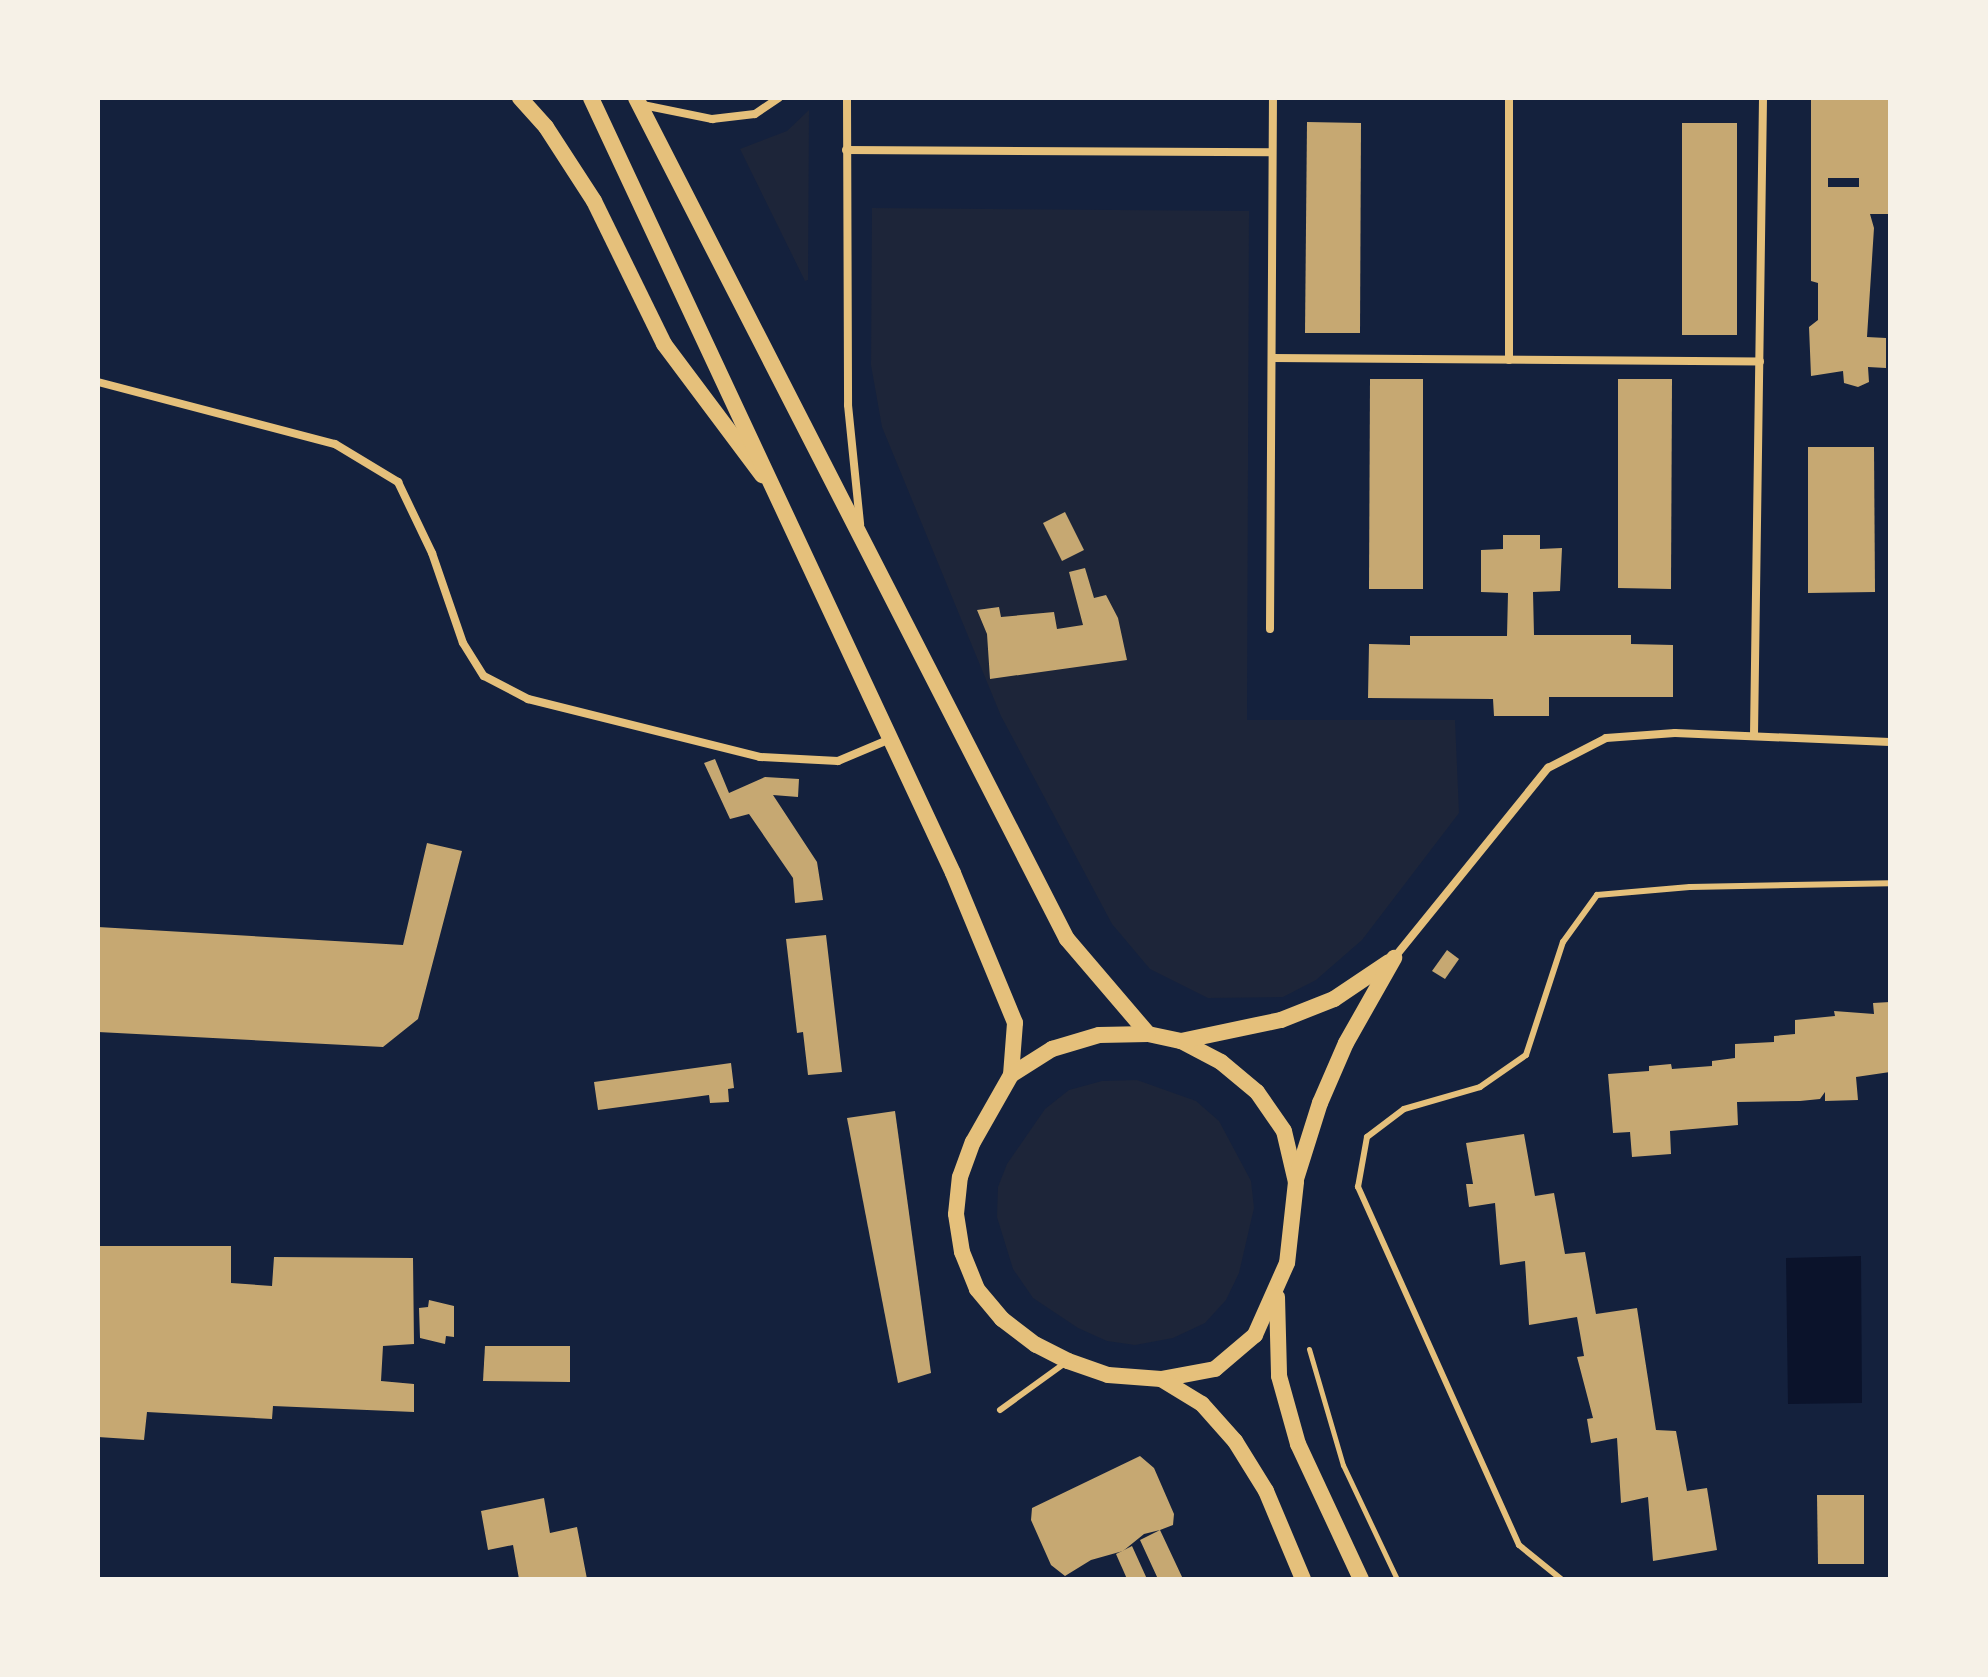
<!DOCTYPE html>
<style>
body{margin:0}
#map{position:relative;width:1988px;height:1677px;overflow:hidden;background:#14213d;font-family:"Source Sans 3",sans-serif}
div>[style]{position:absolute}
[style*='--x']{left:calc(var(--x)*1px);top:calc(var(--y)*1px);width:calc(var(--w)*1px);rotate:calc(var(--a)*1deg)}
.green>*{inset:0;background:#1d2539}
.water>*{inset:0;background:#0b132b}
.building>*{inset:0;background:#c6a872}
.path>*{height:5px;margin:-2.5px;padding:0 2.5px;transform-origin:2.5px;border-radius:2.5px;background:#e5c07b}
.service>*{height:6px;margin:-3px;padding:0 3px;transform-origin:3px;border-radius:3px;background:#e5c07b}
.minor>*{height:8px;margin:-4px;padding:0 4px;transform-origin:4px;border-radius:4px;background:#e5c07b}
.secondary>*{height:16px;margin:-8px;padding:0 8px;transform-origin:8px;border-radius:8px;background:#e5c07b}
span{translate:-50% -50%;white-space:nowrap;text-align:center;line-height:1.15;-webkit-text-stroke:6px #f6f1e7;paint-order:stroke}
.frame{position:absolute;inset:0;border:100px solid #f6f1e7;pointer-events:none}
</style>
<div id="map">
<div class="green">
<i style="clip-path:polygon(809px 110px,808px 280px,805px 281px,740px 149px,787px 131px)"></i>
<i style="clip-path:polygon(872px 208px,1249px 211px,1247px 720px,1455px 720px,1459px 813px,1362px 940px,1316px 980px,1283px 997px,1208px 998px,1150px 969px,1112px 924px,1001px 716px,882px 427px,871px 365px)"></i>
<i style="clip-path:polygon(1137px 1080px,1196px 1101px,1219px 1121px,1251px 1181px,1254px 1208px,1239px 1273px,1226px 1300px,1205px 1323px,1173px 1338px,1135px 1345px,1107px 1341px,1078px 1328px,1033px 1298px,1013px 1269px,997px 1217px,998px 1187px,1007px 1164px,1045px 1109px,1069px 1090px,1102px 1081px)"></i>
</div>
<div class="water">
<i style="clip-path:polygon(1861px 1256px,1862px 1403px,1788px 1404px,1786px 1258px)"></i>
</div>
<div class="building">
<i style="clip-path:polygon(evenodd,1811px 98px,1890px 98px,1890px 214px,1870px 214px,1874px 228px,1867px 337px,1886px 338px,1886px 368px,1868px 367px,1869px 382px,1858px 387px,1844px 383px,1843px 371px,1811px 376px,1809px 327px,1818px 320px,1818px 283px,1811px 281px,1811px 98px,1828px 178px,1859px 178px,1859px 187px,1828px 187px,1828px 178px)"></i>
<i style="clip-path:polygon(1307px 122px,1361px 123px,1360px 333px,1305px 333px)"></i>
<i style="clip-path:polygon(1682px 123px,1737px 123px,1737px 335px,1682px 335px)"></i>
<i style="clip-path:polygon(1370px 379px,1423px 379px,1423px 589px,1369px 589px)"></i>
<i style="clip-path:polygon(1618px 379px,1672px 379px,1671px 589px,1618px 588px)"></i>
<i style="clip-path:polygon(1808px 447px,1874px 447px,1875px 592px,1808px 593px)"></i>
<i style="clip-path:polygon(1065px 512px,1084px 550px,1062px 561px,1043px 523px)"></i>
<i style="clip-path:polygon(1503px 535px,1540px 535px,1540px 549px,1562px 548px,1560px 591px,1533px 592px,1534px 635px,1631px 635px,1631px 644px,1673px 645px,1673px 697px,1549px 697px,1549px 716px,1494px 716px,1493px 699px,1368px 698px,1369px 644px,1410px 645px,1410px 636px,1507px 636px,1508px 593px,1481px 592px,1481px 550px,1503px 549px)"></i>
<i style="clip-path:polygon(1085px 568px,1094px 598px,1106px 595px,1118px 618px,1127px 660px,990px 679px,987px 634px,977px 610px,999px 607px,1001px 617px,1054px 612px,1057px 629px,1083px 625px,1069px 572px)"></i>
<i style="clip-path:polygon(715px 759px,729px 793px,765px 777px,799px 779px,798px 797px,773px 795px,817px 862px,823px 900px,795px 903px,793px 878px,749px 814px,730px 819px,704px 763px)"></i>
<i style="clip-path:polygon(427px 843px,462px 851px,418px 1019px,383px 1047px,98px 1032px,98px 927px,403px 945px)"></i>
<i style="clip-path:polygon(826px 935px,842px 1072px,808px 1075px,803px 1032px,797px 1033px,786px 939px)"></i>
<i style="clip-path:polygon(1447px 950px,1459px 959px,1445px 979px,1432px 971px)"></i>
<i style="clip-path:polygon(1890px 1002px,1890px 1072px,1856px 1077px,1858px 1100px,1825px 1101px,1825px 1092px,1820px 1099px,1800px 1101px,1737px 1102px,1738px 1125px,1670px 1131px,1671px 1154px,1632px 1157px,1630px 1132px,1613px 1133px,1608px 1074px,1649px 1071px,1649px 1066px,1671px 1064px,1672px 1069px,1712px 1066px,1712px 1061px,1735px 1058px,1735px 1044px,1774px 1042px,1774px 1036px,1795px 1034px,1795px 1020px,1835px 1016px,1834px 1011px,1874px 1014px,1873px 1003px)"></i>
<i style="clip-path:polygon(731px 1063px,734px 1088px,728px 1089px,729px 1102px,710px 1103px,709px 1095px,598px 1110px,594px 1082px)"></i>
<i style="clip-path:polygon(895px 1111px,931px 1373px,898px 1383px,847px 1118px)"></i>
<i style="clip-path:polygon(1524px 1134px,1535px 1196px,1554px 1193px,1565px 1254px,1585px 1252px,1596px 1314px,1637px 1308px,1656px 1430px,1676px 1431px,1687px 1491px,1707px 1488px,1717px 1550px,1653px 1561px,1648px 1497px,1621px 1503px,1617px 1438px,1591px 1443px,1587px 1419px,1593px 1418px,1577px 1357px,1584px 1356px,1577px 1317px,1529px 1325px,1525px 1261px,1500px 1265px,1495px 1203px,1469px 1207px,1466px 1184px,1473px 1184px,1466px 1143px)"></i>
<i style="clip-path:polygon(98px 1246px,231px 1246px,231px 1283px,272px 1286px,274px 1257px,413px 1258px,414px 1344px,383px 1346px,381px 1381px,414px 1384px,414px 1412px,273px 1406px,272px 1419px,147px 1412px,144px 1440px,98px 1437px)"></i>
<i style="clip-path:polygon(429px 1300px,454px 1306px,454px 1337px,446px 1336px,445px 1344px,420px 1338px,419px 1308px,428px 1307px)"></i>
<i style="clip-path:polygon(485px 1346px,570px 1346px,570px 1382px,483px 1381px)"></i>
<i style="clip-path:polygon(1140px 1456px,1154px 1468px,1174px 1514px,1173px 1525px,1160px 1530px,1183px 1579px,1158px 1579px,1140px 1540px,1160px 1530px,1144px 1534px,1123px 1551px,1091px 1560px,1065px 1576px,1051px 1565px,1031px 1520px,1032px 1508px)"></i>
<i style="clip-path:polygon(1817px 1495px,1864px 1495px,1864px 1564px,1818px 1564px)"></i>
<i style="clip-path:polygon(544px 1498px,550px 1533px,577px 1527px,587px 1579px,519px 1579px,513px 1545px,488px 1550px,481px 1511px)"></i>
<i style="clip-path:polygon(1132px 1546px,1147px 1579px,1127px 1579px,1116px 1554px)"></i>
</div>
<div class="path">
<i style="--x:1309;--y:1349;--w:121;--a:73.7"></i>
<i style="--x:1343;--y:1465;--w:126;--a:64.7"></i>
</div>
<div class="service">
<i style="--x:1000;--y:1410;--w:80;--a:-35.9"></i>
<i style="--x:1561;--y:1579;--w:54;--a:-141"></i>
<i style="--x:1519;--y:1545;--w:393;--a:-114.2"></i>
<i style="--x:1358;--y:1187;--w:51;--a:-79.8"></i>
<i style="--x:1367;--y:1137;--w:46;--a:-37.1"></i>
<i style="--x:1404;--y:1109;--w:79;--a:-16.1"></i>
<i style="--x:1480;--y:1087;--w:56;--a:-34.8"></i>
<i style="--x:1526;--y:1055;--w:119;--a:-71.9"></i>
<i style="--x:1563;--y:942;--w:58;--a:-54.1"></i>
<i style="--x:1597;--y:895;--w:93;--a:-4.9"></i>
<i style="--x:1690;--y:887;--w:200;--a:-1.1"></i>
</div>
<div class="minor">
<i style="--x:847;--y:98;--w:307;--a:89.8"></i>
<i style="--x:848;--y:405;--w:120;--a:84.2"></i>
<i style="--x:638;--y:104;--w:76;--a:11.5"></i>
<i style="--x:712;--y:119;--w:43;--a:-6.6"></i>
<i style="--x:755;--y:114;--w:29;--a:-34"></i>
<i style="--x:846;--y:150;--w:426;--a:0.3"></i>
<i style="--x:1272;--y:358;--w:488;--a:0.4"></i>
<i style="--x:1509;--y:360;--w:262;--a:-90"></i>
<i style="--x:98;--y:382;--w:245;--a:14.7"></i>
<i style="--x:335;--y:444;--w:74;--a:31.1"></i>
<i style="--x:398;--y:482;--w:79;--a:64.4"></i>
<i style="--x:432;--y:553;--w:95;--a:71"></i>
<i style="--x:463;--y:643;--w:39;--a:58"></i>
<i style="--x:484;--y:676;--w:50;--a:27.6"></i>
<i style="--x:528;--y:699;--w:239;--a:14"></i>
<i style="--x:760;--y:757;--w:78;--a:2.9"></i>
<i style="--x:838;--y:761;--w:56;--a:-22.9"></i>
<i style="--x:1270;--y:629;--w:531;--a:-89.68"></i>
<i style="--x:1754;--y:735;--w:637;--a:-89.19"></i>
<i style="--x:1394;--y:958;--w:245;--a:-51"></i>
<i style="--x:1548;--y:768;--w:65;--a:-27.3"></i>
<i style="--x:1606;--y:738;--w:69;--a:-4.1"></i>
<i style="--x:1675;--y:733;--w:215;--a:2.4"></i>
</div>
<div class="secondary">
<i style="--x:520;--y:98;--w:39;--a:48"></i>
<i style="--x:546;--y:127;--w:88;--a:57"></i>
<i style="--x:594;--y:201;--w:159;--a:63.9"></i>
<i style="--x:664;--y:344;--w:164;--a:53.2"></i>
<i style="--x:591;--y:98;--w:855;--a:64.96"></i>
<i style="--x:953;--y:873;--w:162;--a:67.5"></i>
<i style="--x:1015;--y:1023;--w:52;--a:94.4"></i>
<i style="--x:636;--y:98;--w:945;--a:62.87"></i>
<i style="--x:1067;--y:939;--w:125;--a:49.5"></i>
<i style="--x:1148;--y:1034;--w:34;--a:12"></i>
<i style="--x:1181;--y:1041;--w:45;--a:27.7"></i>
<i style="--x:1221;--y:1062;--w:47;--a:39.8"></i>
<i style="--x:1257;--y:1092;--w:47;--a:55.3"></i>
<i style="--x:1284;--y:1131;--w:52;--a:76.8"></i>
<i style="--x:1296;--y:1182;--w:81;--a:96.3"></i>
<i style="--x:1287;--y:1263;--w:79;--a:114"></i>
<i style="--x:1255;--y:1335;--w:52;--a:139.6"></i>
<i style="--x:1215;--y:1369;--w:55;--a:169.5"></i>
<i style="--x:1161;--y:1379;--w:53;--a:-175.7"></i>
<i style="--x:1108;--y:1375;--w:42;--a:-160.7"></i>
<i style="--x:1068;--y:1361;--w:36;--a:-153"></i>
<i style="--x:1036;--y:1345;--w:43;--a:-142.6"></i>
<i style="--x:1002;--y:1319;--w:39;--a:-130"></i>
<i style="--x:977;--y:1289;--w:40;--a:-112"></i>
<i style="--x:962;--y:1252;--w:38;--a:-99"></i>
<i style="--x:956;--y:1214;--w:37;--a:-84"></i>
<i style="--x:960;--y:1177;--w:37;--a:-70"></i>
<i style="--x:973;--y:1142;--w:77;--a:-60.4"></i>
<i style="--x:1011;--y:1075;--w:49;--a:-32.4"></i>
<i style="--x:1052;--y:1049;--w:49;--a:-16.6"></i>
<i style="--x:1099;--y:1035;--w:49;--a:-1.2"></i>
<i style="--x:1181;--y:1041;--w:102;--a:-11.9"></i>
<i style="--x:1281;--y:1020;--w:57;--a:-21.6"></i>
<i style="--x:1334;--y:999;--w:66;--a:-33.9"></i>
<i style="--x:1296;--y:1179;--w:80;--a:-72.5"></i>
<i style="--x:1320;--y:1103;--w:65;--a:-66.6"></i>
<i style="--x:1346;--y:1043;--w:98;--a:-60.5"></i>
<i style="--x:1277;--y:1297;--w:79;--a:88.5"></i>
<i style="--x:1279;--y:1376;--w:71;--a:74.4"></i>
<i style="--x:1298;--y:1444;--w:149;--a:65"></i>
<i style="--x:1161;--y:1379;--w:48;--a:31.4"></i>
<i style="--x:1202;--y:1404;--w:50;--a:48.3"></i>
<i style="--x:1235;--y:1441;--w:59;--a:58.2"></i>
<i style="--x:1266;--y:1491;--w:95;--a:67.2"></i>
</div>
<div class="frame"></div>
</div>
